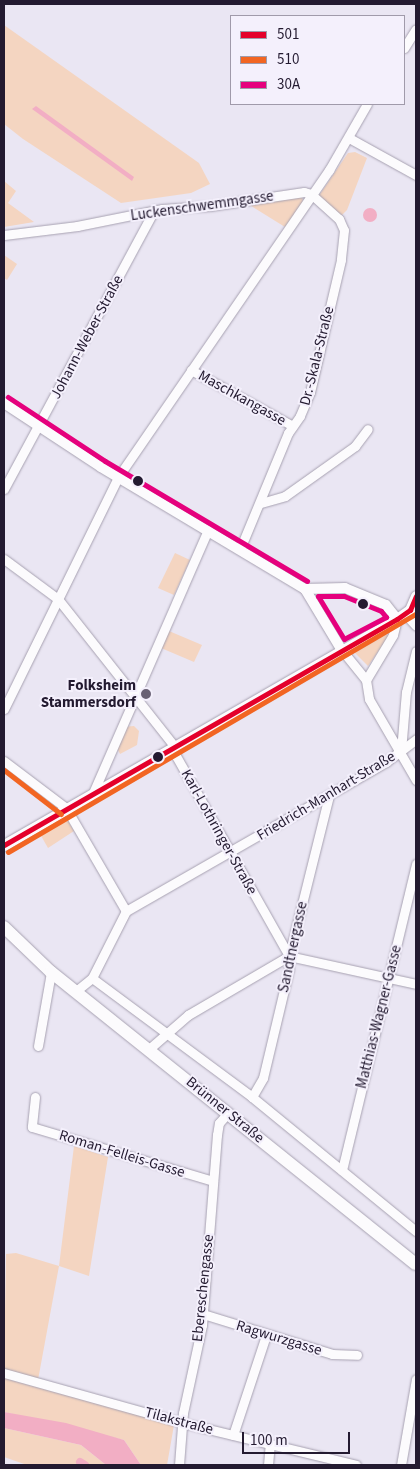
<!DOCTYPE html>
<meta charset="utf-8">
<style>
body{margin:0}
#map{position:relative;width:420px;height:1469px;overflow:hidden;background:#eae6f3;font-family:"Source Sans 3",sans-serif}
div>[style]{position:absolute}
[style*='--x']{left:calc(var(--x)*1px);top:calc(var(--y)*1px);width:calc(var(--w)*1px);rotate:calc(var(--a)*1deg)}
.green>*{inset:0;background:#f4d5c1}
.water>*{inset:0;background:#f2aec4}
.round{border-radius:50%}
.canal>*{height:8px;margin:-4px;padding:0 4px;transform-origin:4px;border-radius:4px;background:#f2aec4}
.roads{filter:drop-shadow(0 0 1px #a7a1b1) drop-shadow(0 0 1px #a7a1b1)}
.minor>*{height:9px;margin:-4.5px;padding:0 4.5px;transform-origin:4.5px;border-radius:4.5px;background:#fcfbfd}
.tertiary>*{height:10px;margin:-5px;padding:0 5px;transform-origin:5px;border-radius:5px;background:#fcfbfd}
.secondary>*{height:11px;margin:-5.5px;padding:0 5.5px;transform-origin:5.5px;border-radius:5.5px;background:#fcfbfd}
.primary>*{height:12px;margin:-6px;padding:0 6px;transform-origin:6px;border-radius:6px;background:#fcfbfd}
.bus-1>*{height:5px;margin:-2.5px;padding:0 2.5px;transform-origin:2.5px;border-radius:2.5px;background:#e4002b}
.bus-2>*{height:5px;margin:-2.5px;padding:0 2.5px;transform-origin:2.5px;border-radius:2.5px;background:#f26522}
.bus-3>*{height:5px;margin:-2.5px;padding:0 2.5px;transform-origin:2.5px;border-radius:2.5px;background:#e5007d}
.dots>*{width:14px;height:14px;translate:-50% -50%;box-sizing:border-box;border:2px solid #f4f0fc;border-radius:50%}
span{translate:-50% -50%;white-space:nowrap;text-align:center;line-height:1.15;-webkit-text-stroke:4px #f4f0fc;paint-order:stroke}
.street-label{font-size:15px;color:#231a30}
.poi-label{font-size:15px;color:#231a30;font-weight:700}
.right{translate:-100% -50%;text-align:right}
.frame{position:absolute;inset:0;border:5px solid #231a30;pointer-events:none}
.legend{position:absolute;left:230px;top:15px;width:175px;height:90px;box-sizing:border-box;background:#f4f0fc;border:1px solid #a09aaa;margin:0;padding:6px 9px;list-style:none;font-size:15px;color:#231a30}
.legend li{display:flex;align-items:center;gap:10px;height:25px}
.legend b{width:25px;border:1px solid #a09aaa}
.scale{position:absolute;left:242px;top:1432px;width:108px;height:22px;box-sizing:border-box;border:2px solid #231a30;border-top:0;padding-left:6px;font-size:15px;line-height:18px;white-space:nowrap;color:#231a30;-webkit-text-stroke:4px #f4f0fc;paint-order:stroke}
</style>
<div id="map">
<div class="green">
<i style="clip-path:polygon(4px 25px,199px 163px,210px 184px,191px 193px,121px 203px,23px 139px,4px 124px)"></i>
<i style="clip-path:polygon(355px 152px,367px 158px,347px 210px,341px 216px,318px 197px,348px 153px)"></i>
<i style="clip-path:polygon(4px 181px,16px 191px,8px 203px,34px 222px,4px 227px)"></i>
<i style="clip-path:polygon(302px 196px,303px 202px,285px 227px,248px 204px)"></i>
<i style="clip-path:polygon(4px 255px,17px 264px,7px 280px,4px 278px)"></i>
<i style="clip-path:polygon(175px 553px,190px 560px,174px 595px,158px 588px)"></i>
<i style="clip-path:polygon(169px 631px,202px 645px,194px 662px,161px 648px)"></i>
<i style="clip-path:polygon(385px 634px,389px 636px,368px 666px,354px 652px)"></i>
<i style="clip-path:polygon(134px 726px,139px 731px,137px 745px,120px 754px,117px 748px,123px 727px)"></i>
<i style="clip-path:polygon(67px 819px,74px 831px,48px 848px,40px 834px)"></i>
<i style="clip-path:polygon(74px 1146px,108px 1157px,89px 1276px,59px 1266px,38px 1380px,4px 1371px,6px 1254px,16px 1253px,59px 1266px)"></i>
<i style="clip-path:polygon(4px 1378px,174px 1425px,167px 1465px,141px 1465px,124px 1440px,4px 1412px)"></i>
<i style="clip-path:polygon(4px 1428px,81px 1445px,106px 1465px,27px 1465px,4px 1457px)"></i>
</div>
<div class="water">
<i style="clip-path:polygon(36px 106px,134px 177px,132px 181px,32px 109px)"></i>
<i class="round" style="left:363px;top:208px;width:14px;height:14px"></i>
<i style="clip-path:polygon(4px 1412px,66px 1423px,124px 1440px,141px 1465px,106px 1465px,81px 1445px,4px 1428px)"></i>
</div>
<div class="canal">
<i style="--x:80;--y:1462;--w:6;--a:31"></i>
</div>
<div class="roads">
<div class="minor">
<i style="--x:404;--y:48;--w:22;--a:-58"></i>
<i style="--x:349;--y:138;--w:77;--a:28.9"></i>
<i style="--x:4;--y:235;--w:74;--a:-7"></i>
<i style="--x:77;--y:226;--w:87;--a:-11.3"></i>
<i style="--x:162;--y:209;--w:48;--a:-3.6"></i>
<i style="--x:210;--y:206;--w:95;--a:-8.5"></i>
<i style="--x:304;--y:192;--w:7;--a:16"></i>
<i style="--x:311;--y:194;--w:38;--a:42"></i>
<i style="--x:339;--y:219;--w:12;--a:66"></i>
<i style="--x:344;--y:230;--w:30;--a:96"></i>
<i style="--x:341;--y:260;--w:136;--a:103.2"></i>
<i style="--x:310;--y:392;--w:26;--a:113"></i>
<i style="--x:300;--y:416;--w:21;--a:125"></i>
<i style="--x:288;--y:433;--w:126;--a:112.5"></i>
<i style="--x:191;--y:370;--w:116;--a:28.8"></i>
<i style="--x:4;--y:489;--w:317;--a:-61.7"></i>
<i style="--x:261;--y:503;--w:25;--a:-16"></i>
<i style="--x:285;--y:496;--w:86;--a:-35.5"></i>
<i style="--x:355;--y:446;--w:21;--a:-53"></i>
<i style="--x:4;--y:559;--w:67;--a:36.5"></i>
<i style="--x:58;--y:599;--w:189;--a:51.7"></i>
<i style="--x:175;--y:747;--w:9;--a:84"></i>
<i style="--x:176;--y:756;--w:230;--a:60.5"></i>
<i style="--x:405;--y:614;--w:16;--a:47"></i>
<i style="--x:397;--y:619;--w:16;--a:104"></i>
<i style="--x:393;--y:635;--w:52;--a:121"></i>
<i style="--x:366;--y:680;--w:19;--a:81"></i>
<i style="--x:369;--y:699;--w:94;--a:59.9"></i>
<i style="--x:341;--y:649;--w:40;--a:51"></i>
<i style="--x:4;--y:709;--w:258;--a:-63.8"></i>
<i style="--x:118;--y:477;--w:373;--a:-55.5"></i>
<i style="--x:329;--y:170;--w:76;--a:-60.1"></i>
<i style="--x:401;--y:751;--w:59;--a:-85.2"></i>
<i style="--x:406;--y:692;--w:42;--a:-76.3"></i>
<i style="--x:4;--y:761;--w:78;--a:37.2"></i>
<i style="--x:66;--y:808;--w:119;--a:59.8"></i>
<i style="--x:93;--y:793;--w:287;--a:-66.4"></i>
<i style="--x:92;--y:978;--w:199;--a:36.6"></i>
<i style="--x:252;--y:1097;--w:212;--a:39.3"></i>
<i style="--x:76;--y:991;--w:21;--a:-39"></i>
<i style="--x:92;--y:978;--w:75;--a:-63.1"></i>
<i style="--x:126;--y:911;--w:300;--a:-29.8"></i>
<i style="--x:386;--y:762;--w:38;--a:-37"></i>
<i style="--x:38;--y:1046;--w:75;--a:-80"></i>
<i style="--x:149;--y:1049;--w:52;--a:-41.1"></i>
<i style="--x:188;--y:1015;--w:117;--a:-30.3"></i>
<i style="--x:289;--y:956;--w:130;--a:12.4"></i>
<i style="--x:35;--y:1097;--w:30;--a:96"></i>
<i style="--x:32;--y:1127;--w:189;--a:16.6"></i>
<i style="--x:252;--y:1097;--w:22;--a:-60"></i>
<i style="--x:263;--y:1078;--w:112;--a:-76.6"></i>
<i style="--x:289;--y:969;--w:13;--a:-90"></i>
<i style="--x:289;--y:956;--w:166;--a:-76"></i>
<i style="--x:342;--y:1170;--w:315;--a:-76.4"></i>
<i style="--x:203;--y:1314;--w:135;--a:17.2"></i>
<i style="--x:332;--y:1354;--w:25;--a:2"></i>
<i style="--x:4;--y:1373;--w:186;--a:15.6"></i>
<i style="--x:183;--y:1423;--w:178;--a:13.6"></i>
<i style="--x:233;--y:1435;--w:105;--a:-71.7"></i>
<i style="--x:179;--y:1465;--w:52;--a:-85.6"></i>
<i style="--x:183;--y:1413;--w:90;--a:-77.8"></i>
<i style="--x:202;--y:1325;--w:191;--a:-85.5"></i>
<i style="--x:217;--y:1135;--w:12;--a:-81"></i>
<i style="--x:219;--y:1123;--w:13;--a:-48"></i>
<i style="--x:268;--y:1465;--w:21;--a:-85"></i>
<i style="--x:401;--y:1465;--w:87;--a:-80.1"></i>
</div>
<div class="tertiary">
<i style="--x:4;--y:403;--w:116;--a:33.4"></i>
<i style="--x:101;--y:467;--w:238;--a:30.9"></i>
<i style="--x:305;--y:589;--w:70;--a:59"></i>
<i style="--x:305;--y:589;--w:40;--a:-1.4"></i>
<i style="--x:345;--y:588;--w:44;--a:22.5"></i>
<i style="--x:386;--y:605;--w:18;--a:52"></i>
</div>
<div class="secondary">
<i style="--x:4;--y:845;--w:453;--a:-29.9"></i>
<i style="--x:397;--y:619;--w:16;--a:-35"></i>
<i style="--x:410;--y:610;--w:15;--a:-67"></i>
</div>
<div class="primary">
<i style="--x:4;--y:927;--w:65;--a:43.8"></i>
<i style="--x:51;--y:972;--w:467;--a:38.7"></i>
</div>
</div>
<div class="bus-1">
<i style="--x:4;--y:845;--w:453;--a:-29.9"></i>
<i style="--x:397;--y:619;--w:16;--a:-35"></i>
<i style="--x:410;--y:610;--w:15;--a:-67"></i>
</div>
<div class="bus-2">
<i style="--x:4;--y:770;--w:72;--a:37.7"></i>
<i style="--x:8;--y:852;--w:472;--a:-30.3"></i>
</div>
<div class="bus-3">
<i style="--x:8;--y:397;--w:116;--a:33.4"></i>
<i style="--x:105;--y:461;--w:235;--a:30.7"></i>
<i style="--x:318;--y:596;--w:26;--a:0"></i>
<i style="--x:344;--y:596;--w:40;--a:22"></i>
<i style="--x:381;--y:611;--w:8;--a:50"></i>
<i style="--x:386;--y:617;--w:47;--a:152.4"></i>
<i style="--x:344;--y:639;--w:50;--a:-121.2"></i>
</div>
<div class="dots">
<i style="left:138px;top:481px;background:#231a30"></i>
<i style="left:363px;top:604px;background:#231a30"></i>
<i style="left:146px;top:694px;background:#696174"></i>
<i style="left:158px;top:757px;background:#231a30"></i>
</div>
<div class="street-label">
<span style="left:202px;top:206px;rotate:-8deg">Luckenschwemmgasse</span>
<span style="left:87px;top:337px;rotate:-62deg">Johann-Weber-Straße</span>
<span style="left:317px;top:356px;rotate:-76deg">Dr.-Skala-Straße</span>
<span style="left:242px;top:398px;rotate:29deg">Maschkangasse</span>
<span style="left:326px;top:796px;rotate:-31deg">Friedrich-Manhart-Straße</span>
<span style="left:219px;top:832px;rotate:61deg">Karl-Lothringer-Straße</span>
<span style="left:293px;top:947px;rotate:-78deg">Sandtnergasse</span>
<span style="left:379px;top:1017px;rotate:-76deg">Matthias-Wagner-Gasse</span>
<span style="left:225px;top:1110px;rotate:39deg">Brünner Straße</span>
<span style="left:122px;top:1154px;rotate:17deg">Roman-Felleis-Gasse</span>
<span style="left:203px;top:1288px;rotate:-84deg">Ebereschengasse</span>
<span style="left:279px;top:1338px;rotate:17deg">Ragwurzgasse</span>
<span style="left:179px;top:1421px;rotate:15deg">Tilakstraße</span>
</div>
<div class="poi-label">
<span class="right" style="left:136px;top:694px">Folksheim<br>Stammersdorf</span>
</div>
<div class="frame"></div>
<ul class="legend">
<li><b style="height:6px;background:#e4002b"></b>501</li>
<li><b style="height:6px;background:#f26522"></b>510</li>
<li><b style="height:6px;background:#e5007d"></b>30A</li>
</ul>
<div class="scale">100 m</div>
</div>
